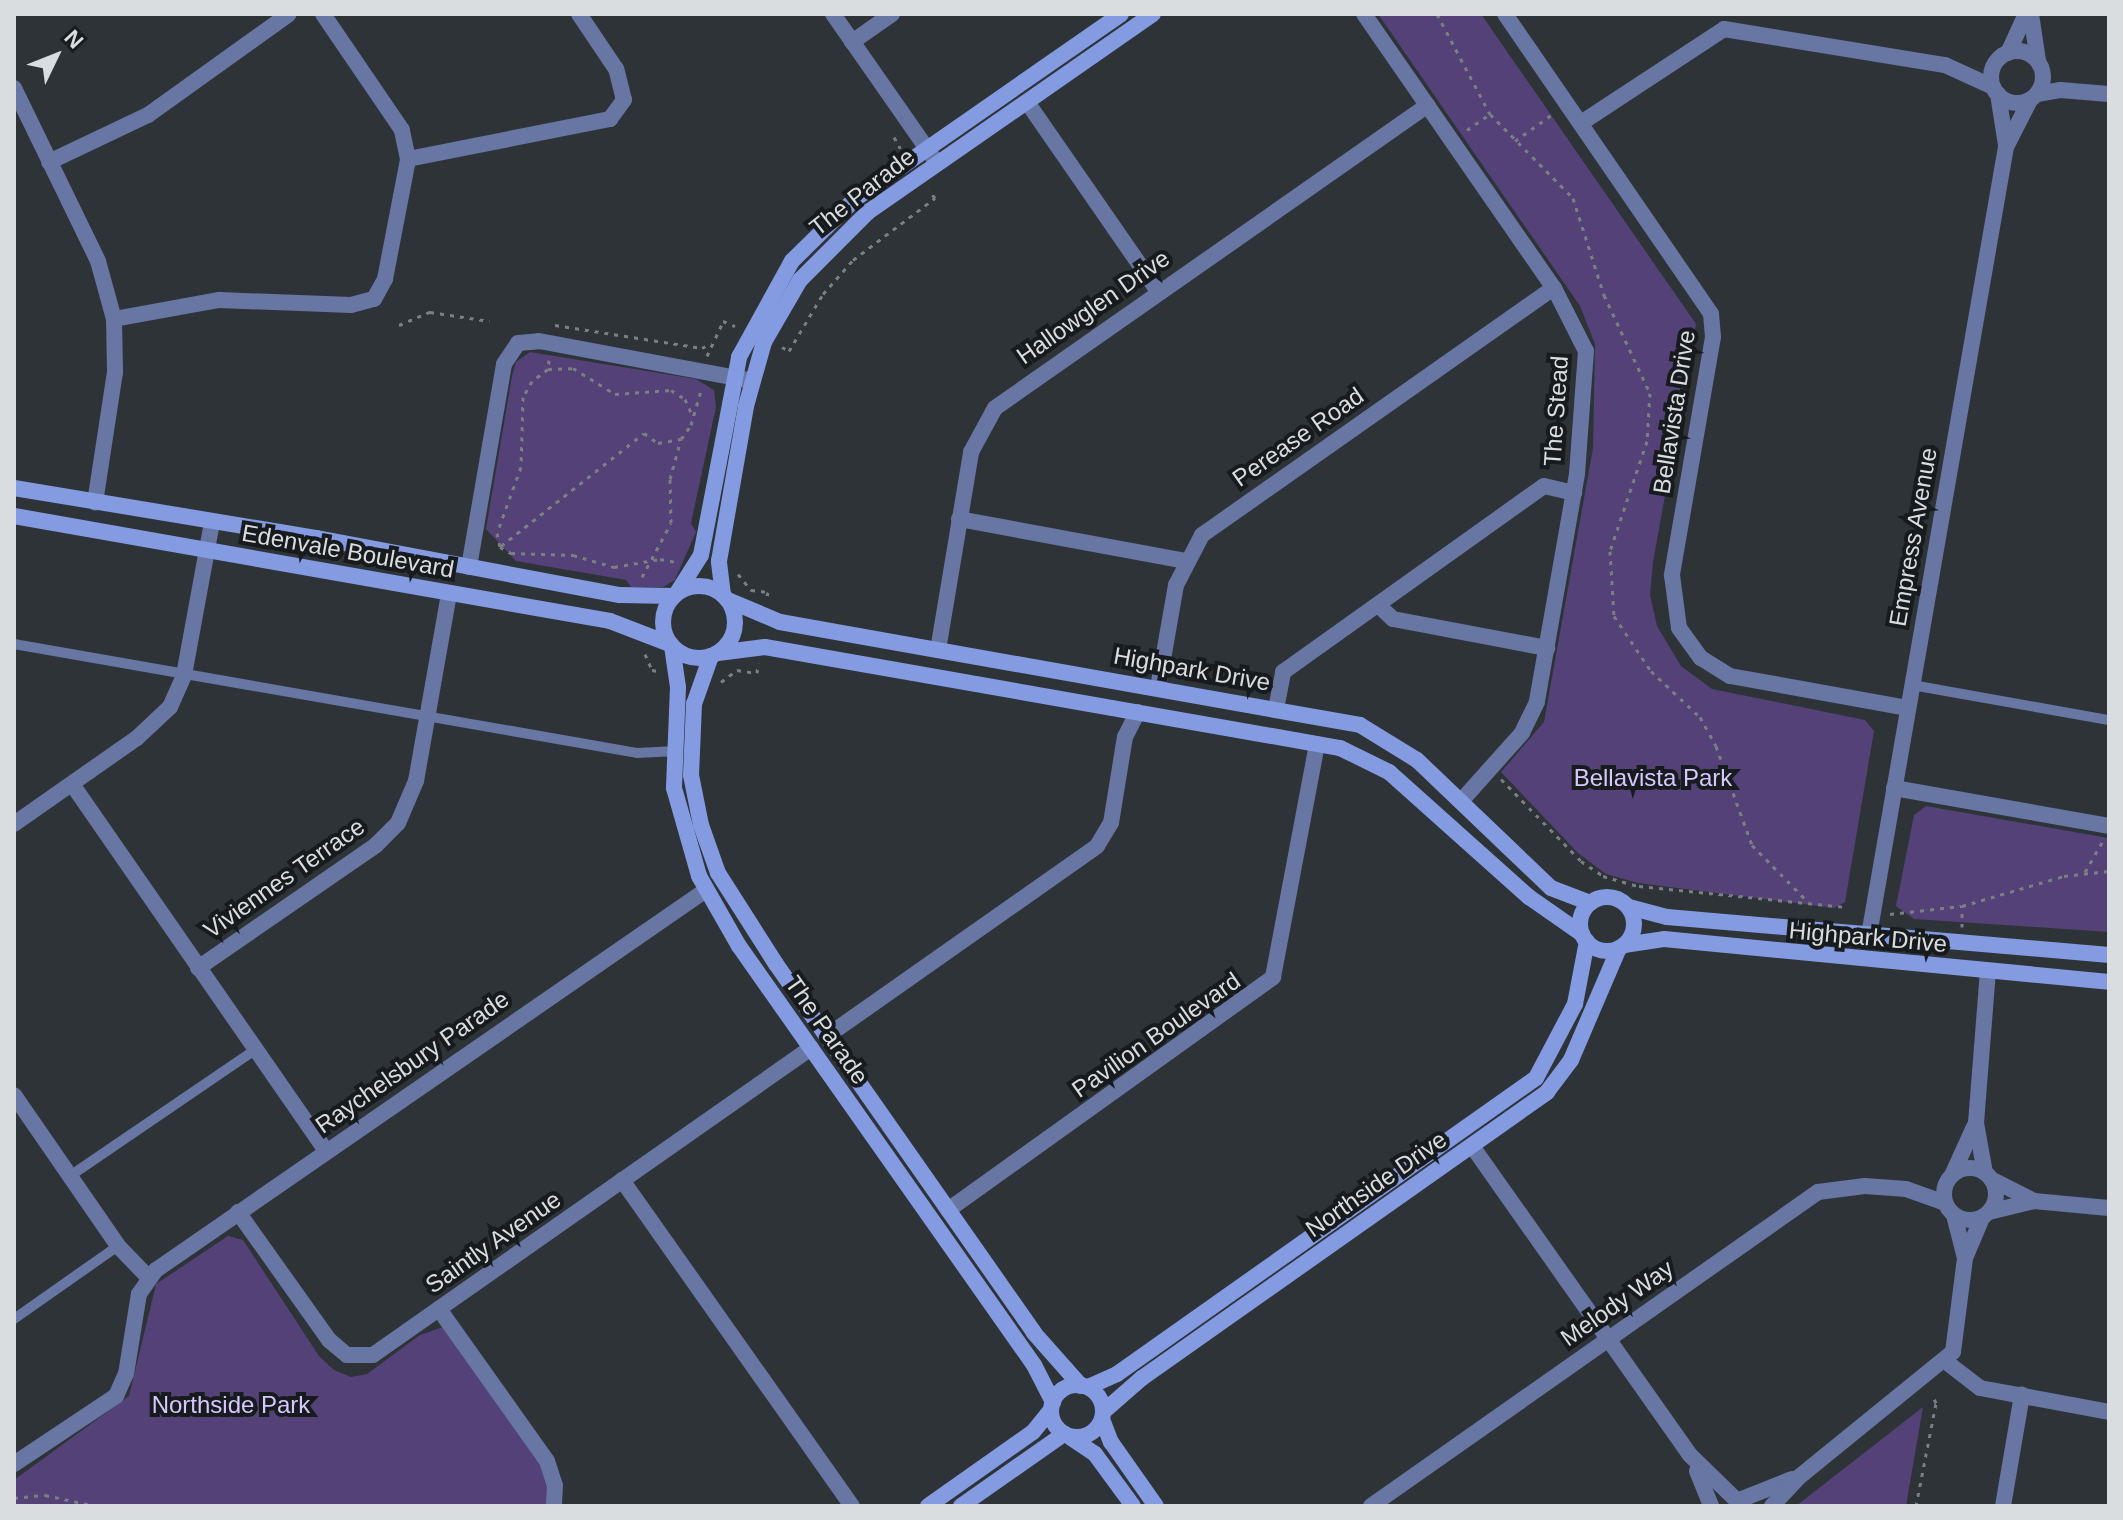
<!DOCTYPE html>
<style>
body{margin:0}
#map{position:relative;width:2123px;height:1520px;overflow:hidden;background:#2e3338;font-family:Arial,sans-serif}
div>[style]{position:absolute}
[style*='--x']{left:calc(var(--x)*1px);top:calc(var(--y)*1px);width:calc(var(--w)*1px);rotate:calc(var(--a)*1deg)}
.green>*{inset:0;background:#534177}
.path>*{height:3px;margin-top:-1.5px;transform-origin:0;background:repeating-linear-gradient(90deg,#7b7f83 0 4px,transparent 0 10px)}
.lane>*{height:10px;margin:-5px;padding:0 5px;transform-origin:5px;border-radius:5px;background:#6776a3}
.street>*{height:16px;margin:-8px;padding:0 8px;transform-origin:8px;border-radius:8px;background:#6776a3}
.street>.ring{margin:-8px;padding:0;box-sizing:content-box;background:none;border:16px solid #6776a3;border-radius:50%}
.secondary>*{height:16px;margin:-8px;padding:0 8px;transform-origin:8px;border-radius:8px;background:#849be2}
.secondary>.ring{margin:-8px;padding:0;box-sizing:content-box;background:none;border:16px solid #849be2;border-radius:50%}
span{translate:-50% -50%;white-space:nowrap;text-align:center;line-height:1.15;-webkit-text-stroke:8px #181b1d;paint-order:stroke}
.street-label{font-size:24px;color:#dadde0}
.park-label{font-size:24px;color:#d6c7fe}
.frame{position:absolute;inset:0;border:16px solid #dadde0;pointer-events:none}
.north{position:absolute;left:16px;top:16px;width:80px;height:80px;-webkit-text-stroke:6px #181b1d;paint-order:stroke;rotate:47deg;font-size:22px;font-weight:700;line-height:32px;text-align:center;color:#dadde0}
.north::after{content:'';display:block;margin:auto;width:28px;height:36px;background:#dadde0;clip-path:polygon(50% 0,100% 100%,50% 72%,0 100%)}
</style>
<div id="map">
<div class="green">
<i style="clip-path:polygon(1378px 14px,1481px 14px,1696px 324px,1653px 562px,1650px 595px,1657px 626px,1681px 666px,1712px 689px,1865px 720px,1874px 731px,1845px 902px,1834px 908px,1638px 883px,1606px 874px,1578px 853px,1501px 772px,1544px 722px,1593px 448px,1595px 344px,1580px 306px)"></i>
<i style="clip-path:polygon(530px 352px,696px 379px,714px 390px,716px 407px,691px 523px,696px 532px,675px 580px,663px 587px,631px 587px,626px 580px,516px 561px,486px 529px,512px 376px,516px 362px)"></i>
<i style="clip-path:polygon(1926px 806px,2109px 838px,2109px 932px,1914px 919px,1896px 906px,1914px 815px)"></i>
<i style="clip-path:polygon(228px 1236px,243px 1240px,319px 1356px,334px 1370px,351px 1377px,367px 1374px,420px 1335px,443px 1327px,543px 1467px,551px 1493px,548px 1506px,14px 1506px,14px 1480px,129px 1396px,156px 1284px)"></i>
<i style="clip-path:polygon(1923px 1407px,1906px 1506px,1796px 1506px)"></i>
</div>
<div class="path">
<i style="--x:1437;--y:14;--w:113;--a:62.1"></i>
<i style="--x:1490;--y:114;--w:118;--a:45.3"></i>
<i style="--x:1573;--y:198;--w:102;--a:72.3"></i>
<i style="--x:1604;--y:295;--w:108;--a:64.9"></i>
<i style="--x:1650;--y:393;--w:48;--a:93.6"></i>
<i style="--x:1647;--y:441;--w:116;--a:108.6"></i>
<i style="--x:1610;--y:551;--w:65;--a:86.5"></i>
<i style="--x:1614;--y:616;--w:66;--a:56.1"></i>
<i style="--x:1651;--y:671;--w:67;--a:43.2"></i>
<i style="--x:1700;--y:717;--w:33;--a:61"></i>
<i style="--x:1716;--y:746;--w:105;--a:70"></i>
<i style="--x:1752;--y:845;--w:78;--a:45.5"></i>
<i style="--x:1467;--y:130;--w:28;--a:-35"></i>
<i style="--x:894;--y:137;--w:13;--a:61"></i>
<i style="--x:1515;--y:141;--w:48;--a:-35.7"></i>
<i style="--x:399;--y:325;--w:34;--a:-23"></i>
<i style="--x:430;--y:312;--w:60;--a:8.7"></i>
<i style="--x:555;--y:325;--w:149;--a:8.9"></i>
<i style="--x:702;--y:348;--w:9;--a:-27"></i>
<i style="--x:782;--y:347;--w:8;--a:30"></i>
<i style="--x:789;--y:351;--w:66;--a:-59.2"></i>
<i style="--x:823;--y:294;--w:45;--a:-48.6"></i>
<i style="--x:853;--y:260;--w:103;--a:-37.1"></i>
<i style="--x:935;--y:198;--w:10;--a:-127"></i>
<i style="--x:707;--y:356;--w:38;--a:-65"></i>
<i style="--x:723;--y:321;--w:13;--a:23"></i>
<i style="--x:549;--y:360;--w:9;--a:96"></i>
<i style="--x:548;--y:369;--w:20;--a:143"></i>
<i style="--x:532;--y:381;--w:18;--a:119"></i>
<i style="--x:523;--y:397;--w:70;--a:91.6"></i>
<i style="--x:521;--y:467;--w:70;--a:110"></i>
<i style="--x:497;--y:533;--w:14;--a:78"></i>
<i style="--x:500;--y:547;--w:13;--a:29"></i>
<i style="--x:511;--y:553;--w:62;--a:1.8"></i>
<i style="--x:573;--y:555;--w:43;--a:16.3"></i>
<i style="--x:614;--y:567;--w:47;--a:-9.9"></i>
<i style="--x:660;--y:559;--w:16;--a:11"></i>
<i style="--x:548;--y:369;--w:25;--a:-2"></i>
<i style="--x:573;--y:368;--w:49;--a:31.8"></i>
<i style="--x:615;--y:394;--w:56;--a:-4.1"></i>
<i style="--x:671;--y:390;--w:17;--a:33"></i>
<i style="--x:685;--y:399;--w:20;--a:66"></i>
<i style="--x:501;--y:546;--w:182;--a:-38.3"></i>
<i style="--x:644;--y:433;--w:17;--a:36"></i>
<i style="--x:658;--y:443;--w:23;--a:-10"></i>
<i style="--x:681;--y:439;--w:17;--a:-54"></i>
<i style="--x:691;--y:425;--w:40;--a:-74"></i>
<i style="--x:738;--y:574;--w:21;--a:51"></i>
<i style="--x:751;--y:590;--w:17;--a:7"></i>
<i style="--x:768;--y:592;--w:4;--a:104"></i>
<i style="--x:642;--y:577;--w:61;--a:-61.8"></i>
<i style="--x:671;--y:523;--w:44;--a:-91.3"></i>
<i style="--x:670;--y:479;--w:41;--a:-74.6"></i>
<i style="--x:645;--y:654;--w:17;--a:66"></i>
<i style="--x:652;--y:670;--w:6;--a:9"></i>
<i style="--x:721;--y:682;--w:20;--a:-37"></i>
<i style="--x:737;--y:670;--w:20;--a:9"></i>
<i style="--x:757;--y:673;--w:10;--a:-84"></i>
<i style="--x:1501;--y:779;--w:115;--a:45.7"></i>
<i style="--x:1581;--y:861;--w:27;--a:34"></i>
<i style="--x:1603;--y:876;--w:37;--a:16"></i>
<i style="--x:1639;--y:886;--w:209;--a:5.8"></i>
<i style="--x:2085;--y:872;--w:36;--a:-60"></i>
<i style="--x:1890;--y:914;--w:72;--a:-6.3"></i>
<i style="--x:1962;--y:906;--w:106;--a:-16.4"></i>
<i style="--x:2064;--y:876;--w:45;--a:-6.3"></i>
<i style="--x:1962;--y:927;--w:21;--a:-90"></i>
<i style="--x:14;--y:1498;--w:31;--a:-6"></i>
<i style="--x:45;--y:1495;--w:52;--a:12.2"></i>
<i style="--x:1916;--y:1506;--w:105;--a:-79"></i>
<i style="--x:1936;--y:1403;--w:8;--a:-113"></i>
</div>
<div class="lane">
<i style="--x:14;--y:644;--w:632;--a:9.92"></i>
<i style="--x:637;--y:753;--w:35;--a:-3"></i>
<i style="--x:1912;--y:685;--w:200;--a:10.1"></i>
<i style="--x:70;--y:1176;--w:224;--a:-34.3"></i>
<i style="--x:14;--y:1319;--w:127;--a:-35.1"></i>
</div>
<div class="street">
<i style="--x:833;--y:14;--w:178;--a:55.1"></i>
<i style="--x:1364;--y:14;--w:333;--a:55.3"></i>
<i style="--x:1554;--y:288;--w:71;--a:63.1"></i>
<i style="--x:1586;--y:351;--w:123;--a:94.2"></i>
<i style="--x:1577;--y:474;--w:231;--a:100"></i>
<i style="--x:1537;--y:702;--w:34;--a:116"></i>
<i style="--x:1522;--y:733;--w:90;--a:131.8"></i>
<i style="--x:1505;--y:14;--w:364;--a:55.5"></i>
<i style="--x:1711;--y:314;--w:23;--a:85"></i>
<i style="--x:1713;--y:337;--w:242;--a:99.8"></i>
<i style="--x:1672;--y:575;--w:53;--a:82.5"></i>
<i style="--x:1679;--y:628;--w:37;--a:54"></i>
<i style="--x:1701;--y:658;--w:34;--a:32"></i>
<i style="--x:1730;--y:676;--w:181;--a:10.2"></i>
<i style="--x:2031;--y:14;--w:48;--a:81.5"></i>
<i style="--x:852;--y:42;--w:49;--a:-35"></i>
<i class="ring" style="left:1991px;top:51px;width:36px;height:36px"></i>
<i style="--x:2008;--y:53;--w:43;--a:-65.2"></i>
<i style="--x:14;--y:88;--w:192;--a:64.1"></i>
<i style="--x:98;--y:261;--w:60;--a:74.6"></i>
<i style="--x:114;--y:319;--w:53;--a:88.9"></i>
<i style="--x:115;--y:372;--w:132;--a:98.7"></i>
<i style="--x:1998;--y:94;--w:52;--a:81.1"></i>
<i style="--x:2037;--y:94;--w:23;--a:-10"></i>
<i style="--x:2060;--y:90;--w:49;--a:4.7"></i>
<i style="--x:1027;--y:102;--w:230;--a:55.3"></i>
<i style="--x:1581;--y:123;--w:171;--a:-33.3"></i>
<i style="--x:1724;--y:29;--w:224;--a:9.3"></i>
<i style="--x:1945;--y:65;--w:53;--a:24.6"></i>
<i style="--x:408;--y:159;--w:206;--a:-11.2"></i>
<i style="--x:610;--y:119;--w:24;--a:-54"></i>
<i style="--x:624;--y:100;--w:32;--a:-104"></i>
<i style="--x:616;--y:69;--w:66;--a:-123.9"></i>
<i style="--x:49;--y:162;--w:110;--a:-25.4"></i>
<i style="--x:148;--y:115;--w:173;--a:-35.6"></i>
<i style="--x:114;--y:319;--w:107;--a:-10.3"></i>
<i style="--x:219;--y:300;--w:132;--a:2.2"></i>
<i style="--x:351;--y:305;--w:24;--a:-15"></i>
<i style="--x:374;--y:299;--w:23;--a:-61"></i>
<i style="--x:385;--y:279;--w:122;--a:-79.1"></i>
<i style="--x:408;--y:159;--w:30;--a:-102"></i>
<i style="--x:402;--y:130;--w:140;--a:-124.3"></i>
<i style="--x:959;--y:519;--w:230;--a:10.5"></i>
<i style="--x:469;--y:567;--w:206;--a:-80.2"></i>
<i style="--x:504;--y:364;--w:25;--a:-56"></i>
<i style="--x:518;--y:343;--w:21;--a:-5"></i>
<i style="--x:539;--y:341;--w:217;--a:10.6"></i>
<i style="--x:1379;--y:606;--w:19;--a:43"></i>
<i style="--x:1393;--y:619;--w:157;--a:10.7"></i>
<i style="--x:938;--y:650;--w:201;--a:-80.5"></i>
<i style="--x:971;--y:452;--w:50;--a:-61.4"></i>
<i style="--x:995;--y:408;--w:528;--a:-34.98"></i>
<i style="--x:1158;--y:688;--w:105;--a:-80.1"></i>
<i style="--x:1176;--y:585;--w:56;--a:-62.5"></i>
<i style="--x:1202;--y:535;--w:430;--a:-35.1"></i>
<i style="--x:1276;--y:709;--w:38;--a:-79"></i>
<i style="--x:1283;--y:672;--w:320;--a:-35.5"></i>
<i style="--x:1544;--y:486;--w:31;--a:13"></i>
<i style="--x:72;--y:784;--w:446;--a:55.3"></i>
<i style="--x:1894;--y:788;--w:218;--a:10"></i>
<i style="--x:14;--y:824;--w:150;--a:-35"></i>
<i style="--x:137;--y:738;--w:45;--a:-43.2"></i>
<i style="--x:170;--y:707;--w:35;--a:-66"></i>
<i style="--x:184;--y:675;--w:155;--a:-79.6"></i>
<i style="--x:1869;--y:935;--w:800;--a:-80.14"></i>
<i style="--x:2006;--y:147;--w:53;--a:-62.9"></i>
<i style="--x:198;--y:968;--w:216;--a:-34.6"></i>
<i style="--x:376;--y:845;--w:31;--a:-45"></i>
<i style="--x:398;--y:823;--w:46;--a:-66.8"></i>
<i style="--x:416;--y:781;--w:191;--a:-80"></i>
<i style="--x:827;--y:1036;--w:330;--a:-35.1"></i>
<i style="--x:1097;--y:846;--w:27;--a:-59"></i>
<i style="--x:1111;--y:823;--w:87;--a:-80.8"></i>
<i style="--x:1125;--y:737;--w:28;--a:-63"></i>
<i style="--x:14;--y:1095;--w:183;--a:55.4"></i>
<i style="--x:118;--y:1246;--w:43;--a:45.9"></i>
<i style="--x:1472;--y:1146;--w:378;--a:54.8"></i>
<i style="--x:1690;--y:1455;--w:62;--a:44.3"></i>
<i class="ring" style="left:1944px;top:1168px;width:36px;height:36px"></i>
<i style="--x:1953;--y:1173;--w:51;--a:-65.5"></i>
<i style="--x:1985;--y:1173;--w:51;--a:-100.2"></i>
<i style="--x:1976;--y:1123;--w:152;--a:-85.5"></i>
<i style="--x:1991;--y:1179;--w:48;--a:27.1"></i>
<i style="--x:622;--y:1180;--w:399;--a:54.8"></i>
<i style="--x:948;--y:1210;--w:400;--a:-35.6"></i>
<i style="--x:1273;--y:977;--w:237;--a:-79.3"></i>
<i style="--x:238;--y:1212;--w:157;--a:54.6"></i>
<i style="--x:329;--y:1340;--w:23;--a:40"></i>
<i style="--x:347;--y:1355;--w:26;--a:0"></i>
<i style="--x:373;--y:1355;--w:535;--a:-35.03"></i>
<i style="--x:1989;--y:1212;--w:46;--a:-13.7"></i>
<i style="--x:2034;--y:1201;--w:75;--a:5.3"></i>
<i style="--x:1954;--y:1215;--w:44;--a:75.7"></i>
<i style="--x:439;--y:1309;--w:186;--a:54.6"></i>
<i style="--x:547;--y:1461;--w:25;--a:72"></i>
<i style="--x:555;--y:1485;--w:21;--a:93"></i>
<i style="--x:1945;--y:1361;--w:44;--a:37.6"></i>
<i style="--x:1980;--y:1388;--w:131;--a:10.5"></i>
<i style="--x:14;--y:1464;--w:123;--a:-33.7"></i>
<i style="--x:116;--y:1396;--w:24;--a:-66"></i>
<i style="--x:126;--y:1374;--w:81;--a:-80.8"></i>
<i style="--x:139;--y:1294;--w:29;--a:-55"></i>
<i style="--x:156;--y:1270;--w:669;--a:-34.64"></i>
<i style="--x:1697;--y:1471;--w:38;--a:68"></i>
<i style="--x:1742;--y:1499;--w:54;--a:-21.8"></i>
<i style="--x:1371;--y:1506;--w:546;--a:-35.09"></i>
<i style="--x:1818;--y:1192;--w:47;--a:-7.3"></i>
<i style="--x:1865;--y:1186;--w:41;--a:4.2"></i>
<i style="--x:1906;--y:1189;--w:41;--a:19.7"></i>
<i style="--x:1772;--y:1506;--w:40;--a:-47"></i>
<i style="--x:1799;--y:1477;--w:198;--a:-39.1"></i>
<i style="--x:1953;--y:1352;--w:95;--a:-82.7"></i>
<i style="--x:1965;--y:1258;--w:43;--a:-67"></i>
<i style="--x:2003;--y:1506;--w:113;--a:-80.3"></i>
</div>
<div class="secondary">
<i style="--x:14;--y:488;--w:307;--a:9.4"></i>
<i style="--x:317;--y:538;--w:308;--a:10.7"></i>
<i style="--x:620;--y:595;--w:54;--a:1.1"></i>
<i style="--x:14;--y:516;--w:605;--a:9.99"></i>
<i style="--x:610;--y:621;--w:64;--a:21"></i>
<i class="ring" style="left:663px;top:586px;width:56px;height:56px"></i>
<i style="--x:677;--y:593;--w:45;--a:-57.7"></i>
<i style="--x:701;--y:555;--w:202;--a:-79.1"></i>
<i style="--x:739;--y:357;--w:110;--a:-61.1"></i>
<i style="--x:792;--y:261;--w:88;--a:-44.5"></i>
<i style="--x:855;--y:199;--w:324;--a:-34.8"></i>
<i style="--x:723;--y:595;--w:34;--a:-97"></i>
<i style="--x:719;--y:561;--w:157;--a:-80.1"></i>
<i style="--x:746;--y:406;--w:66;--a:-74.3"></i>
<i style="--x:764;--y:342;--w:72;--a:-59.9"></i>
<i style="--x:800;--y:280;--w:96;--a:-45"></i>
<i style="--x:868;--y:212;--w:347;--a:-34.8"></i>
<i style="--x:728;--y:600;--w:56;--a:22.9"></i>
<i style="--x:780;--y:622;--w:589;--a:10.07"></i>
<i style="--x:1360;--y:725;--w:67;--a:31.6"></i>
<i style="--x:1417;--y:760;--w:185;--a:43.7"></i>
<i style="--x:1551;--y:888;--w:42;--a:21"></i>
<i style="--x:672;--y:646;--w:41;--a:81.7"></i>
<i style="--x:678;--y:687;--w:101;--a:92.3"></i>
<i style="--x:674;--y:788;--w:91;--a:74.1"></i>
<i style="--x:699;--y:876;--w:81;--a:60.3"></i>
<i style="--x:739;--y:946;--w:512;--a:54.85"></i>
<i style="--x:1034;--y:1365;--w:42;--a:62.8"></i>
<i style="--x:718;--y:653;--w:47;--a:-7.3"></i>
<i style="--x:765;--y:647;--w:584;--a:9.96"></i>
<i style="--x:1340;--y:748;--w:55;--a:26.1"></i>
<i style="--x:1389;--y:772;--w:188;--a:41.8"></i>
<i style="--x:1529;--y:897;--w:65;--a:34.9"></i>
<i style="--x:711;--y:656;--w:51;--a:109.5"></i>
<i style="--x:694;--y:704;--w:71;--a:92.4"></i>
<i style="--x:691;--y:775;--w:51;--a:78.7"></i>
<i style="--x:701;--y:825;--w:51;--a:70.5"></i>
<i style="--x:718;--y:873;--w:108;--a:57.5"></i>
<i style="--x:776;--y:964;--w:450;--a:55"></i>
<i style="--x:1034;--y:1333;--w:71;--a:48.4"></i>
<i class="ring" style="left:1580px;top:897px;width:38px;height:38px"></i>
<i style="--x:1629;--y:907;--w:39;--a:15"></i>
<i style="--x:1667;--y:917;--w:444;--a:4.9"></i>
<i style="--x:1624;--y:945;--w:40;--a:-8.5"></i>
<i style="--x:1664;--y:939;--w:447;--a:5.5"></i>
<i class="ring" style="left:1051px;top:1385px;width:36px;height:36px"></i>
<i style="--x:1088;--y:1387;--w:32;--a:-24"></i>
<i style="--x:1117;--y:1374;--w:513;--a:-35.24"></i>
<i style="--x:1536;--y:1078;--w:84;--a:-62.2"></i>
<i style="--x:1575;--y:1004;--w:64;--a:-79.2"></i>
<i style="--x:1103;--y:1412;--w:52;--a:-41.1"></i>
<i style="--x:1142;--y:1378;--w:496;--a:-35.2"></i>
<i style="--x:1547;--y:1092;--w:40;--a:-53"></i>
<i style="--x:1571;--y:1060;--w:122;--a:-66.8"></i>
<i style="--x:1102;--y:1419;--w:25;--a:69"></i>
<i style="--x:1111;--y:1442;--w:78;--a:54.9"></i>
<i style="--x:1070;--y:1437;--w:30;--a:34"></i>
<i style="--x:1095;--y:1454;--w:64;--a:53.8"></i>
<i style="--x:928;--y:1506;--w:128;--a:-35.2"></i>
<i style="--x:1033;--y:1432;--w:28;--a:-51"></i>
<i style="--x:961;--y:1506;--w:126;--a:-35"></i>
</div>
<div class="street-label">
<span style="left:862px;top:192px;rotate:-38deg">The Parade</span>
<span style="left:1093px;top:307px;rotate:-35deg">Hallowglen Drive</span>
<span style="left:1556px;top:411px;rotate:-86deg">The Stead</span>
<span style="left:1674px;top:412px;rotate:-81deg">Bellavista Drive</span>
<span style="left:1298px;top:437px;rotate:-35deg">Perease Road</span>
<span style="left:1913px;top:537px;rotate:-80deg">Empress Avenue</span>
<span style="left:348px;top:551px;rotate:10deg">Edenvale Boulevard</span>
<span style="left:1192px;top:669px;rotate:10deg">Highpark Drive</span>
<span style="left:284px;top:878px;rotate:-35deg">Viviennes Terrace</span>
<span style="left:1868px;top:937px;rotate:5deg">Highpark Drive</span>
<span style="left:827px;top:1030px;rotate:55deg">The Parade</span>
<span style="left:1156px;top:1035px;rotate:-35deg">Pavilion Boulevard</span>
<span style="left:412px;top:1062px;rotate:-35deg">Raychelsbury Parade</span>
<span style="left:1376px;top:1184px;rotate:-35deg">Northside Drive</span>
<span style="left:493px;top:1242px;rotate:-35deg">Saintly Avenue</span>
<span style="left:1617px;top:1303px;rotate:-35deg">Melody Way</span>
</div>
<div class="park-label">
<span style="left:1653px;top:778px">Bellavista Park</span>
<span style="left:231px;top:1405px">Northside Park</span>
</div>
<div class="frame"></div>
<div class="north">N</div>
</div>
